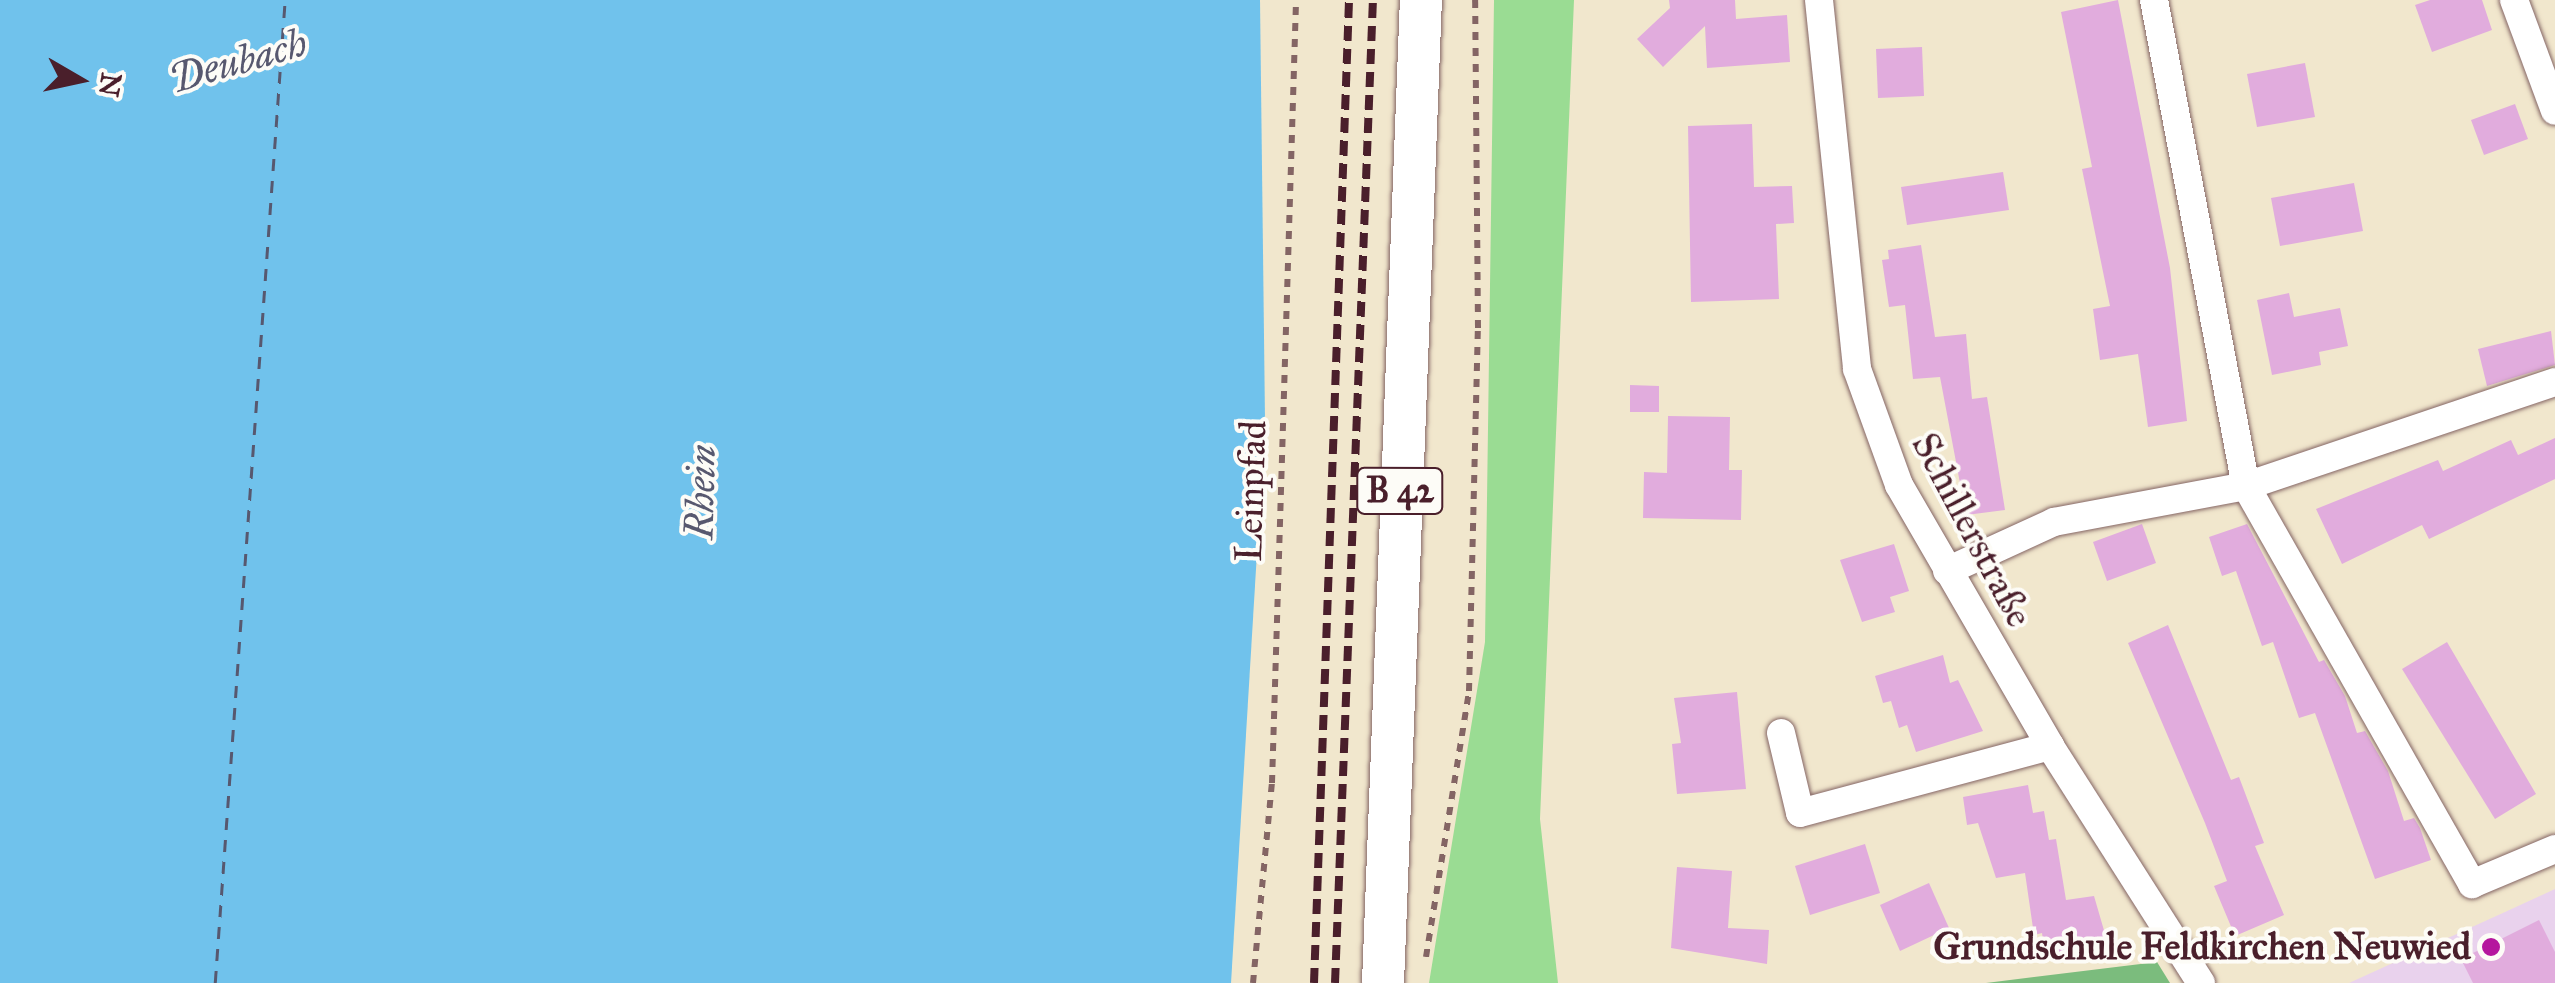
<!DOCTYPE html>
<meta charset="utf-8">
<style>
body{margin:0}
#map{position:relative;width:2555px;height:983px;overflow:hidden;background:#f1e7cd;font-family:"IM FELL Great Primer",serif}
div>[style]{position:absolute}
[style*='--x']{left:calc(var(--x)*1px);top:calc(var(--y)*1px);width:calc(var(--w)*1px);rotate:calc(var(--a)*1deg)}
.built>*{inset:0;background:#e9d2ed}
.green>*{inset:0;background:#9adc93}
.forest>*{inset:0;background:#7bbc7d}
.water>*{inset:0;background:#70c2ec}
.ferry>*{height:2.5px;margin-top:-1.25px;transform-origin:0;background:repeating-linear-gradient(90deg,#57586f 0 12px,transparent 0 22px)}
.building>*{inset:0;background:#e1acdd}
.path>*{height:6px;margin-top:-3px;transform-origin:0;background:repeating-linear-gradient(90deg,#846564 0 8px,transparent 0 16px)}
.roads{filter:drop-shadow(0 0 2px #846564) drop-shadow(0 0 2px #846564)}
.street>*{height:28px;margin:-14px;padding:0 14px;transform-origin:14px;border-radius:14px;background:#fff}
.primary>*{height:42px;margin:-21px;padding:0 21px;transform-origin:21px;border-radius:21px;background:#fff}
.rail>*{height:8px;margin-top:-4px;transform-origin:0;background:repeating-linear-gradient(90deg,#4a1f2b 0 15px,transparent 0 23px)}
.dots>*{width:28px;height:28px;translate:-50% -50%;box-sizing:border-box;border:5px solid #fdfcf7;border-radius:50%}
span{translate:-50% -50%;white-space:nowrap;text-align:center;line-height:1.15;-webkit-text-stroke:8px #fdfcf7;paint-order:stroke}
.shield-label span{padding:2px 8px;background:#fdfcf7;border:2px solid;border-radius:8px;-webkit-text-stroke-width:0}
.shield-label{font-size:35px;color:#4a1f2b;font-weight:700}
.street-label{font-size:38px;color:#4a1f2b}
.poi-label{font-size:38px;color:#4a1f2b;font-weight:700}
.right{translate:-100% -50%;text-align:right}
.water-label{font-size:40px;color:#57586f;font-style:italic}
.north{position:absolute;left:30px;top:30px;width:100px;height:100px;-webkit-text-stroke:8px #fdfcf7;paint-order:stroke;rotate:99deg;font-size:28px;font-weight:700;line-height:40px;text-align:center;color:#4a1f2b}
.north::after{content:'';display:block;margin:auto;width:35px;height:45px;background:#4a1f2b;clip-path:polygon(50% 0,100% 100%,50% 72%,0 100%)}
</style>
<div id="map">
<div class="built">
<i style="clip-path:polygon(2555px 889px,2555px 983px,2349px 983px,2505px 912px)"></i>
</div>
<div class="green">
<i style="clip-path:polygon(1494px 0,1574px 0,1540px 819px,1558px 983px,1429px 983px,1485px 642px)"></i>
</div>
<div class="forest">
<i style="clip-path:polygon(2157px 962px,2170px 983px,1986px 983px)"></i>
</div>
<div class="water">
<i style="clip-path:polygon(0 0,1260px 0,1265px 420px,1231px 983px,0 983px)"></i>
</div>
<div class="ferry">
<i style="--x:215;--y:983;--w:985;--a:-85.93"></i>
</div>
<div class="building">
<i style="clip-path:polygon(1669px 0,1735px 0,1736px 19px,1787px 15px,1790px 62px,1707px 68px,1705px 26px,1663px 67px,1637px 39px,1670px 8px)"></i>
<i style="clip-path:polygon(2118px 0,2170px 268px,2187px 421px,2148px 427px,2138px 354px,2100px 360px,2093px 309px,2110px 306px,2082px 169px,2092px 167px,2061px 12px)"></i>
<i style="clip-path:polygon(2430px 0,2482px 0,2492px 30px,2432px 52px,2415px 5px)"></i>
<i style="clip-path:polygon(1922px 47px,1924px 96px,1878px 98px,1876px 49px)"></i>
<i style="clip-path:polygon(2305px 63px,2315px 117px,2257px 127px,2247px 74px)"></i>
<i style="clip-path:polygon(2515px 104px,2528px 139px,2484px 155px,2471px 120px)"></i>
<i style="clip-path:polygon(1752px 124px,1754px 187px,1792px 186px,1794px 223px,1776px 224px,1779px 299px,1691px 302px,1688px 126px)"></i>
<i style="clip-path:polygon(2003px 172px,2009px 210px,1907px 225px,1901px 187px)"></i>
<i style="clip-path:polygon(2354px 183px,2363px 231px,2280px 246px,2271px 198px)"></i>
<i style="clip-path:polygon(1921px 245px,1935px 337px,1966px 334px,1972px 399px,1987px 397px,2005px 510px,1966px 515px,1940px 377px,1913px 379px,1905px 305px,1889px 307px,1882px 260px,1889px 259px,1888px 250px)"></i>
<i style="clip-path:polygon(2289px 293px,2294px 317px,2340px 308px,2348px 346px,2319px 352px,2321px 365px,2272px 375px,2257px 300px)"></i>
<i style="clip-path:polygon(2551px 331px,2555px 365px,2487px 386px,2478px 349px)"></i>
<i style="clip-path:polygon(1630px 385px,1659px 386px,1659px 412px,1630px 412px)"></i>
<i style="clip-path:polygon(1668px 416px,1730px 417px,1729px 470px,1742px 470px,1741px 520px,1643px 518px,1644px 472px,1667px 473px)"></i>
<i style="clip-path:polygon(2555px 438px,2555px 479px,2429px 539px,2422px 525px,2342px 564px,2316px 509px,2438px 460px,2443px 471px,2511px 440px,2518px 455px)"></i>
<i style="clip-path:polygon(2142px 524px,2156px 563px,2107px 581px,2093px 542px)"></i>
<i style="clip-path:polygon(2247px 524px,2319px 662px,2324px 660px,2345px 696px,2357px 733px,2365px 731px,2388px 771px,2404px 821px,2414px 818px,2420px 828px,2431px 860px,2375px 879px,2315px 713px,2299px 718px,2273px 642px,2262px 646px,2236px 571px,2222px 576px,2209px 537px)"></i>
<i style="clip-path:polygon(1894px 544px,1909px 591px,1890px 597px,1895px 612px,1862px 622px,1840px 560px)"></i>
<i style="clip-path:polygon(2168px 625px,2231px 780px,2239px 777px,2264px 843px,2255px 846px,2284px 915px,2235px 936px,2214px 886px,2227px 881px,2205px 823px,2128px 643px)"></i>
<i style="clip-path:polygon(2447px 642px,2536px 794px,2495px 819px,2402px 669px)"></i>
<i style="clip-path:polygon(1943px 655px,1950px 683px,1958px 680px,1983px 731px,1916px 752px,1907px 725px,1899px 728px,1891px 701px,1883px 703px,1875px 676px)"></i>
<i style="clip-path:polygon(1737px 692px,1746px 789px,1677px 794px,1672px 744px,1681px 743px,1674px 698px)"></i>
<i style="clip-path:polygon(2028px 785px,2033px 813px,2044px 811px,2049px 840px,2056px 839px,2066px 900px,2094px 896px,2110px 951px,2046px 961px,2042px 933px,2034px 935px,2025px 873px,1996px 878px,1978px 823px,1967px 825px,1963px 797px)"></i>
<i style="clip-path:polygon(1865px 844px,1880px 893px,1810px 915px,1795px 866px)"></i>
<i style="clip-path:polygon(1677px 867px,1732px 871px,1728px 928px,1769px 930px,1767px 964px,1671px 948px)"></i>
<i style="clip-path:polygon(1929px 883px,1949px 928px,1900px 951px,1880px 905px)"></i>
<i style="clip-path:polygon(2539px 920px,2555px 952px,2555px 983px,2473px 983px,2461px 959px)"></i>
</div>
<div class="path">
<i style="--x:1426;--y:957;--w:269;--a:-80.8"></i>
<i style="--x:1469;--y:691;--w:363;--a:-88.6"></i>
<i style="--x:1478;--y:328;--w:328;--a:-90.5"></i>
<i style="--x:1253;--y:983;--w:201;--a:-84.6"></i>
<i style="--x:1272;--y:783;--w:783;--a:-88.24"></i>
</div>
<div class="roads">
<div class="street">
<i style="--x:1819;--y:0;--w:371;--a:84.1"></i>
<i style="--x:1857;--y:369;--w:123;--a:70.1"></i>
<i style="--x:1899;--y:485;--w:302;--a:59.9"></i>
<i style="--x:2050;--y:746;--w:281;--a:57.5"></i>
<i style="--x:2154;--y:0;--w:495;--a:79.3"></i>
<i style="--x:2246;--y:486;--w:458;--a:60.4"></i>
<i style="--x:2472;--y:884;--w:90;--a:-22.9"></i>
<i style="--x:2514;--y:0;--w:118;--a:69.7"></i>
<i style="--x:1947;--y:571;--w:118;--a:-24.6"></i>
<i style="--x:2054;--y:522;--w:195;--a:-10.6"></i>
<i style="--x:2246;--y:486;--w:326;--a:-18.6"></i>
<i style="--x:1781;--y:733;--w:82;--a:76.6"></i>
<i style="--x:1800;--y:813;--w:259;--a:-15"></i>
</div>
<div class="primary">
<i style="--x:1383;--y:983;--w:984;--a:-87.79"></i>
</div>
</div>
<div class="rail">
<i style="--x:1314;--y:983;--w:984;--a:-87.96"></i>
<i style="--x:1335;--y:983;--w:984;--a:-87.79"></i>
</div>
<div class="dots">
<i style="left:2491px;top:947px;background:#b5179e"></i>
</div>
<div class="shield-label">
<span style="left:1400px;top:491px">B 42</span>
</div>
<div class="street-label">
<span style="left:1251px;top:491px;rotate:-88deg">Leinpfad</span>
<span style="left:1972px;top:530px;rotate:62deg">Schillerstraße</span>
</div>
<div class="poi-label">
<span class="right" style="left:2471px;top:947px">Grundschule Feldkirchen Neuwied</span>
</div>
<div class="water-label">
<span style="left:238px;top:61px;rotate:-16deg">Deubach</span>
<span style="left:701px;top:492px;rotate:-88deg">Rhein</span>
</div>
<div class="north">N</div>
</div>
